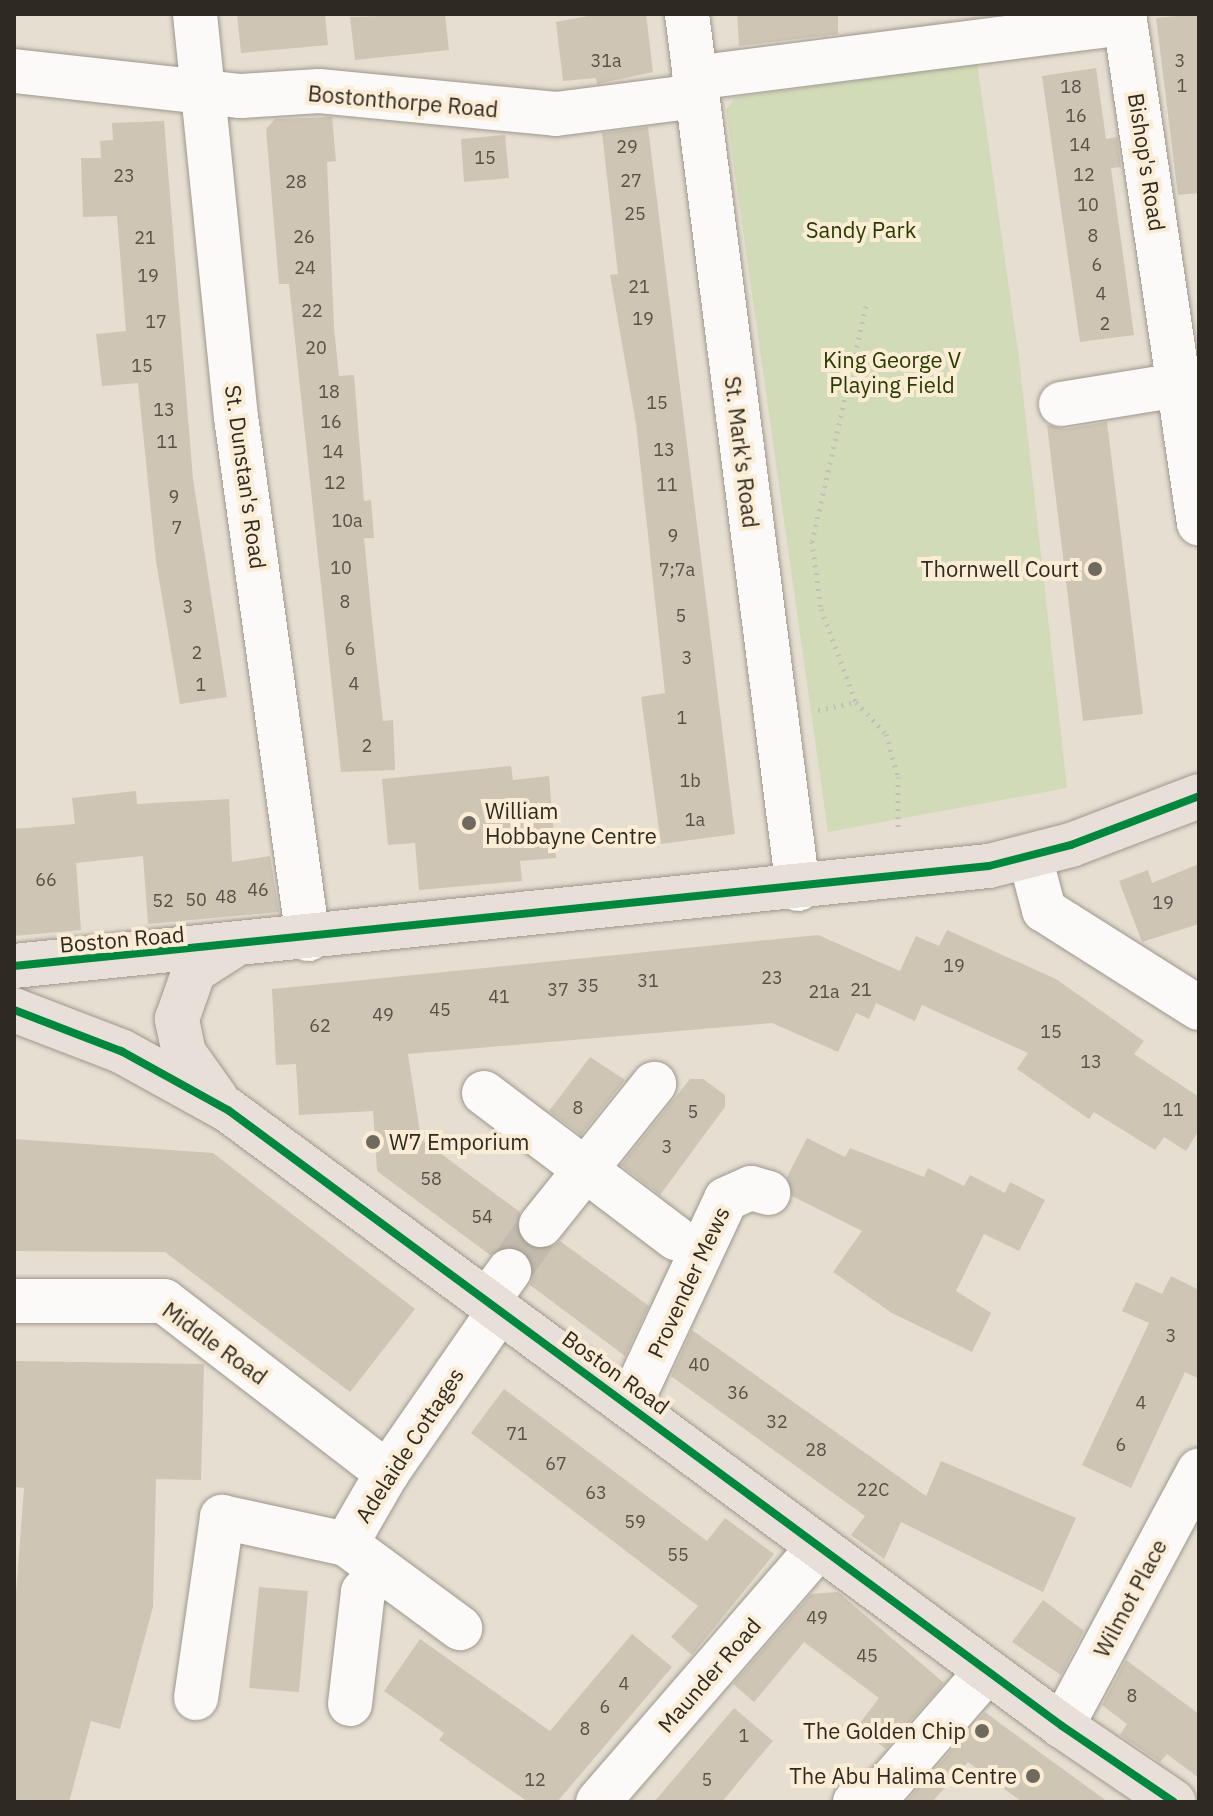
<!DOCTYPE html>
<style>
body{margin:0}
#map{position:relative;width:1213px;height:1816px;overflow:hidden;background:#e6ded0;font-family:"IBM Plex Sans",sans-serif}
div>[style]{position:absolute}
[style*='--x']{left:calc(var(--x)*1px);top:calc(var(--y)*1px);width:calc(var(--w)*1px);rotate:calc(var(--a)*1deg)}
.green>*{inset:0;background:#d2dbb8}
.building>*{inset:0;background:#cec5b4}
.minor-tunnel>*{height:44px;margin-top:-22px;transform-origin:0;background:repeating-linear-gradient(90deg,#c1baad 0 44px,transparent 0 66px)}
.path>*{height:5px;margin-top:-2.5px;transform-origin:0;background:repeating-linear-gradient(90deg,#c4bfbb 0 2px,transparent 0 8px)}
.roads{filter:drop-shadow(0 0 2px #9d988d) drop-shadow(0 0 2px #9d988d)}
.minor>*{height:44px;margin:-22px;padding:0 22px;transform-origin:22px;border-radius:22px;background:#fbfaf8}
.major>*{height:44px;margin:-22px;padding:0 22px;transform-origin:22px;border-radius:22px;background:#e8dfd8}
.cycleway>*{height:8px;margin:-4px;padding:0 4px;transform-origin:4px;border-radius:4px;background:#00873e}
.dots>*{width:22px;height:22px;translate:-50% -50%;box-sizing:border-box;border:4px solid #fbedd5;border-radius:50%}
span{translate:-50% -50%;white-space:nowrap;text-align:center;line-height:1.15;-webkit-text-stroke:8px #fbedd5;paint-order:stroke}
.number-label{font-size:18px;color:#575146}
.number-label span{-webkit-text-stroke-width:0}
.street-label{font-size:22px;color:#2f2a21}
.park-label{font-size:22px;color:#293c00}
.poi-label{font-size:22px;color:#2f2a21}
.right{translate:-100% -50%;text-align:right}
.left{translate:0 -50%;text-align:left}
.frame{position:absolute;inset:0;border:16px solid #2f2a21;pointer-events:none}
</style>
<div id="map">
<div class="green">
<i style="clip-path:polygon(977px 63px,1019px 358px,1067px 788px,828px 832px,726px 110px,735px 98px)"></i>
</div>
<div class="building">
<i style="clip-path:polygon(237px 14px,325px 14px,328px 45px,241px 53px)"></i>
<i style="clip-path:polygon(445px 14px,449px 50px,355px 60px,350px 17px)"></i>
<i style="clip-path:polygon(599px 14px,646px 14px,653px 72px,597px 84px,596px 78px,563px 81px,556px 22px)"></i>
<i style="clip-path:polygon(737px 14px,838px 14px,838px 34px,739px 46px)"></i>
<i style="clip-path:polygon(1199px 14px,1199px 193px,1178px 195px,1156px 18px)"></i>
<i style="clip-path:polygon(1096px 68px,1106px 139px,1117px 137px,1121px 167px,1111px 168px,1134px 335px,1080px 342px,1042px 76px)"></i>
<i style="clip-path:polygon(332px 117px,336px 161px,327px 162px,334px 328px,339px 376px,354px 375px,364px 501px,371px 500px,374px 538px,364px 538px,372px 620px,383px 721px,393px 720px,395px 770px,341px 772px,289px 284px,279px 284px,266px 129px,275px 119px)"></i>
<i style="clip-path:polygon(164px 121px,193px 479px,227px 697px,180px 704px,156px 561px,138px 383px,102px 386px,96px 334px,126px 331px,117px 216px,83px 217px,81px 158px,101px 158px,100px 141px,113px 140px,112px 123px)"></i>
<i style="clip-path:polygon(648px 127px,735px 834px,661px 844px,641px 697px,665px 693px,636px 424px,610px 275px,618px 274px,602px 133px)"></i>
<i style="clip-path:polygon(505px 135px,509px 178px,464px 182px,461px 139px)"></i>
<i style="clip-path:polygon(1107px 422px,1143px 714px,1083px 721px,1047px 425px,1065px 429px)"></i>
<i style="clip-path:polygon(511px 766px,513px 780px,549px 776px,556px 858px,520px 861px,522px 881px,419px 890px,415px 843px,388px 845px,382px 779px)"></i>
<i style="clip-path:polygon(136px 791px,137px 804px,229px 799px,232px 862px,270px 856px,279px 912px,148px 924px,143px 856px,76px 863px,81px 930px,14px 936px,14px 829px,75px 824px,72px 798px)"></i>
<i style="clip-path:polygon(1199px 864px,1199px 924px,1142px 942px,1119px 881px,1148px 870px,1152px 883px)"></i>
<i style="clip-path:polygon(947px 930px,1056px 979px,1144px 1041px,1134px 1054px,1199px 1097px,1199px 1130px,1186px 1151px,1164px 1137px,1155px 1150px,1094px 1112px,1089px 1119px,1017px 1069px,1028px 1053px,922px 1005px,915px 1021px,876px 1003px,869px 1019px,856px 1013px,838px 1052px,772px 1023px,408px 1054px,421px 1139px,520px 1212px,518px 1233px,526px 1245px,549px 1248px,560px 1241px,649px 1306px,625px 1356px,530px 1285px,534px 1273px,524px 1251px,511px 1246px,490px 1255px,377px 1171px,373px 1111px,299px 1115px,296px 1064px,276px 1065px,272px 989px,818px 935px,900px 971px,916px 936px,939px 946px)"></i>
<i style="clip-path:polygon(590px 1057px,625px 1080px,581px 1135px,549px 1111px)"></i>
<i style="clip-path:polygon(690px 1079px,703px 1079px,725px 1095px,725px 1107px,660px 1195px,621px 1165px)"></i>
<i style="clip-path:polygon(807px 1138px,845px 1157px,850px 1148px,924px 1177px,928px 1168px,964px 1186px,970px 1175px,1005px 1193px,1010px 1182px,1045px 1200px,1019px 1251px,984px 1234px,956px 1291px,991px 1313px,972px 1352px,892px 1313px,833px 1272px,862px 1231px,792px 1196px,787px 1177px)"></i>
<i style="clip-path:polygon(14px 1139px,213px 1153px,415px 1309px,350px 1392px,165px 1252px,14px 1251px)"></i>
<i style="clip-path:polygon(1171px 1276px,1199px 1290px,1199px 1379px,1185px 1372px,1131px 1488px,1082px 1465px,1149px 1323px,1122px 1311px,1136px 1282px,1162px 1294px)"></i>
<i style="clip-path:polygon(692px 1330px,926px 1496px,941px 1461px,1076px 1518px,1043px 1592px,901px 1522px,884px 1559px,851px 1535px,865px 1516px,671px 1376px)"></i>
<i style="clip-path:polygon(14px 1361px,204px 1364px,201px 1480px,156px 1479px,153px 1607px,120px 1729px,91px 1721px,69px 1802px,14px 1802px,14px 1620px,24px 1488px,14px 1487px)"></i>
<i style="clip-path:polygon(504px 1389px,707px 1541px,725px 1518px,774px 1554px,692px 1655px,671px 1637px,698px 1606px,471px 1433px)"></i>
<i style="clip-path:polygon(259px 1587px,308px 1591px,299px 1692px,249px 1688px)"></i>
<i style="clip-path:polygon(838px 1592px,944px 1683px,886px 1749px,857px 1727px,879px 1698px,804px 1642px,754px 1702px,733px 1684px,811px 1594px)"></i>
<i style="clip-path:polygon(1043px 1600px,1084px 1631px,1061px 1675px,1012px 1642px)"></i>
<i style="clip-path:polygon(632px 1634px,672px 1667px,557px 1802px,528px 1802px,439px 1740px,444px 1733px,384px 1691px,420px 1639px,550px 1731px)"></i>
<i style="clip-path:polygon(1126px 1660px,1199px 1714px,1199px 1778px,1167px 1754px,1160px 1762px,1120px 1735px,1127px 1724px,1102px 1705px)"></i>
<i style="clip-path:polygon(734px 1708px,773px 1741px,754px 1763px,722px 1802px,654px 1802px)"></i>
<i style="clip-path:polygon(985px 1712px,1001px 1724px,1108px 1802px,1022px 1802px,968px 1762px,932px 1802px,906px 1802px)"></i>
</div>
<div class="minor-tunnel">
<i style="--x:509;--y:1271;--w:56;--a:-55.2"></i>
</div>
<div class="path">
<i style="--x:866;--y:306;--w:241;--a:102.9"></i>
<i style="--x:812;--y:541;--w:69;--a:82.5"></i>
<i style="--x:821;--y:609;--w:99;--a:69.4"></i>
<i style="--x:856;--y:702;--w:44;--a:46.8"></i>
<i style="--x:886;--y:734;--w:45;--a:74.4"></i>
<i style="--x:898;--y:777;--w:53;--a:90"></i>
<i style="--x:818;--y:710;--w:39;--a:-12"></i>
</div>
<div class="roads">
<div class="minor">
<i style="--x:195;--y:14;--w:405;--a:84.2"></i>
<i style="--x:236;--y:417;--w:527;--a:82.15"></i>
<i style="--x:687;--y:14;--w:882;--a:82.77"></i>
<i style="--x:1124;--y:14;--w:515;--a:81.63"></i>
<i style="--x:14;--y:71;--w:228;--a:6.3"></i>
<i style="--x:241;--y:96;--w:78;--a:-3.7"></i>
<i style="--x:319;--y:91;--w:238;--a:5.5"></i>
<i style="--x:556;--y:114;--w:142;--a:-7.3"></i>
<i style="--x:694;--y:78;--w:434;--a:-7.3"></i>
<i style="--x:1061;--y:404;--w:119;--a:-9.2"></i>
<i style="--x:1030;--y:857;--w:55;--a:75.2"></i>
<i style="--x:1044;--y:910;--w:183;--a:32.3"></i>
<i style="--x:484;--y:1093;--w:241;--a:37.1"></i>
<i style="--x:541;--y:1225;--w:181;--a:-51.3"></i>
<i style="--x:488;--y:1300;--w:36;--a:-54"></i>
<i style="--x:14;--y:1301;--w:150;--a:0"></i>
<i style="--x:164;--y:1301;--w:282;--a:37.6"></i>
<i style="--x:630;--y:1404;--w:226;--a:-64.9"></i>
<i style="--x:726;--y:1199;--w:27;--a:-24"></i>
<i style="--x:751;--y:1188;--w:18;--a:16"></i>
<i style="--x:346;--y:1544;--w:82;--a:-60"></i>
<i style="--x:387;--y:1473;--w:198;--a:-55.3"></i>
<i style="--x:196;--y:1698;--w:183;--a:-81.8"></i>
<i style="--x:222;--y:1517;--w:127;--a:12.3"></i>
<i style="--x:346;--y:1544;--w:142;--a:36.4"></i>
<i style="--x:350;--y:1704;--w:113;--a:-83.4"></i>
<i style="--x:363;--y:1592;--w:28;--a:-51"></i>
<i style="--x:1062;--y:1726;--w:290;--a:-61.8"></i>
<i style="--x:598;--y:1802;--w:337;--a:-49.1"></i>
<i style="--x:855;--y:1802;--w:33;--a:-25"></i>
<i style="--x:885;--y:1788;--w:155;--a:-48.9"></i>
</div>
<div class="major">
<i style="--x:14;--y:966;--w:980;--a:-5.86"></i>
<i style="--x:989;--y:866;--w:85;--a:-14.4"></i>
<i style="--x:1071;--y:845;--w:137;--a:-20.9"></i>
<i style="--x:14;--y:1010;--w:115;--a:21"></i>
<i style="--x:121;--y:1051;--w:122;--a:28.9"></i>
<i style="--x:228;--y:1110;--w:1037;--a:36.45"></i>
<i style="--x:1062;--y:1726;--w:135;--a:34.2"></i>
<i style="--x:216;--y:1098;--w:55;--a:-125.4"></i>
<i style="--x:184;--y:1053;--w:35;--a:-102"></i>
<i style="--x:177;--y:1019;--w:51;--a:-70.5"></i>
<i style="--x:194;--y:971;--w:46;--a:-32.7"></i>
</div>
</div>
<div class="cycleway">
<i style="--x:14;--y:966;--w:980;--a:-5.86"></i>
<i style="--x:989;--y:866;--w:85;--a:-14.4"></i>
<i style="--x:1071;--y:845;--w:137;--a:-20.9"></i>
<i style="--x:14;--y:1010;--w:115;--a:21"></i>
<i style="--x:121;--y:1051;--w:122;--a:28.9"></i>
<i style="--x:228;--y:1110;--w:1037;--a:36.45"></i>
<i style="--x:1062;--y:1726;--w:135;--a:34.2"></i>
</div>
<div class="dots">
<i style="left:1095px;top:569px;background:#6f695e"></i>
<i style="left:469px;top:823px;background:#6f695e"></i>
<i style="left:373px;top:1142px;background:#6f695e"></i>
<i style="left:982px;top:1731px;background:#6f695e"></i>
<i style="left:1033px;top:1776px;background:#6f695e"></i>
</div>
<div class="number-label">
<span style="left:606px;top:61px">31a</span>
<span style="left:1180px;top:61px">3</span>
<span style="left:1182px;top:86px">1</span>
<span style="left:1071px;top:87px">18</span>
<span style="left:1076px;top:116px">16</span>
<span style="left:1080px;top:145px">14</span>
<span style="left:627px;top:147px">29</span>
<span style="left:485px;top:158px">15</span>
<span style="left:1084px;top:175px">12</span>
<span style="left:124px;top:176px">23</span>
<span style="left:631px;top:181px">27</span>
<span style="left:296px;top:182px">28</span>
<span style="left:1088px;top:205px">10</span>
<span style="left:635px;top:214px">25</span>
<span style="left:1093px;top:236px">8</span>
<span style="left:304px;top:237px">26</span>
<span style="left:145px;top:238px">21</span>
<span style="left:1097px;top:265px">6</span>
<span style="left:305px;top:268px">24</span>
<span style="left:148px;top:276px">19</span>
<span style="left:639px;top:287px">21</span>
<span style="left:1101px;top:294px">4</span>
<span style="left:312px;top:311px">22</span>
<span style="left:643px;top:319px">19</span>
<span style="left:156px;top:322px">17</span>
<span style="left:1105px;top:324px">2</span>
<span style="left:316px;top:348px">20</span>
<span style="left:142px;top:366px">15</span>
<span style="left:329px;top:392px">18</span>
<span style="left:657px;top:403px">15</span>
<span style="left:164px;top:410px">13</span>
<span style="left:331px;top:422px">16</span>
<span style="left:167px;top:442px">11</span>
<span style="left:664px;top:450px">13</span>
<span style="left:333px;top:452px">14</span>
<span style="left:335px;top:483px">12</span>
<span style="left:667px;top:485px">11</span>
<span style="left:174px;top:497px">9</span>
<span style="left:347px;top:521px">10a</span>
<span style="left:177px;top:528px">7</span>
<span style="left:673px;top:536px">9</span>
<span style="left:341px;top:568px">10</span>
<span style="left:677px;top:570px">7;7a</span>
<span style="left:345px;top:602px">8</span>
<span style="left:188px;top:607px">3</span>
<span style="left:681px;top:616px">5</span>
<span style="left:350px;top:649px">6</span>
<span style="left:197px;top:653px">2</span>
<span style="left:687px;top:658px">3</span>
<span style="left:354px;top:684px">4</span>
<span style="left:201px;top:685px">1</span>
<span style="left:682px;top:718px">1</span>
<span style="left:367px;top:746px">2</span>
<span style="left:690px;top:781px">1b</span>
<span style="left:695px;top:820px">1a</span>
<span style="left:46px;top:880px">66</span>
<span style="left:258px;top:890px">46</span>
<span style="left:226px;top:897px">48</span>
<span style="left:196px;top:900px">50</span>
<span style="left:163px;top:901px">52</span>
<span style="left:1163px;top:903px">19</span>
<span style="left:954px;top:966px">19</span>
<span style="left:772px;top:978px">23</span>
<span style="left:648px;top:981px">31</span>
<span style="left:588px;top:986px">35</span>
<span style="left:558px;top:990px">37</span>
<span style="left:861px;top:990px">21</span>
<span style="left:824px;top:992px">21a</span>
<span style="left:499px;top:997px">41</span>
<span style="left:440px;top:1010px">45</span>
<span style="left:383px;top:1015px">49</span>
<span style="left:320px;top:1026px">62</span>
<span style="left:1051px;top:1032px">15</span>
<span style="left:1091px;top:1062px">13</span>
<span style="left:578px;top:1108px">8</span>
<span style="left:1173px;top:1110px">11</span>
<span style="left:693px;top:1112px">5</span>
<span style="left:667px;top:1147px">3</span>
<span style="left:431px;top:1179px">58</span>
<span style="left:482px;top:1217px">54</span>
<span style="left:1171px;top:1336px">3</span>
<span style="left:699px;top:1365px">40</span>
<span style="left:738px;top:1393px">36</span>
<span style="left:1141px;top:1403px">4</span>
<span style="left:777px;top:1422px">32</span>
<span style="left:517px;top:1434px">71</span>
<span style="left:1121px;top:1445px">6</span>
<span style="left:816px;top:1450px">28</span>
<span style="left:556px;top:1464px">67</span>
<span style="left:873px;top:1490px">22C</span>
<span style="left:596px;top:1493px">63</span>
<span style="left:635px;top:1522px">59</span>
<span style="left:678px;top:1555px">55</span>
<span style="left:817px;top:1618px">49</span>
<span style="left:867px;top:1656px">45</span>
<span style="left:624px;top:1684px">4</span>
<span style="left:1132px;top:1696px">8</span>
<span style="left:605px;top:1707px">6</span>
<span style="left:585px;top:1729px">8</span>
<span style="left:744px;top:1736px">1</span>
<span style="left:535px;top:1780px">12</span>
<span style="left:707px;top:1780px">5</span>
</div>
<div class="street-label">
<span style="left:403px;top:101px;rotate:5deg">Bostonthorpe Road</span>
<span style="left:1147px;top:162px;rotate:81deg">Bishop's Road</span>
<span style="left:742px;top:452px;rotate:83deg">St. Mark's Road</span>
<span style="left:246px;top:477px;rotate:82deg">St. Dunstan's Road</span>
<span style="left:122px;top:939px;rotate:-5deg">Boston Road</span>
<span style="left:688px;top:1282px;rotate:-65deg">Provender Mews</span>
<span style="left:215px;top:1343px;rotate:36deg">Middle Road</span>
<span style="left:616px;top:1372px;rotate:36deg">Boston Road</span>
<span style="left:409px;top:1445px;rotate:-57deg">Adelaide Cottages</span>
<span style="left:1130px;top:1598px;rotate:-62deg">Wilmot Place</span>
<span style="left:709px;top:1675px;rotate:-49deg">Maunder Road</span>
</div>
<div class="park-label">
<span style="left:861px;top:230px">Sandy Park</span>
<span style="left:892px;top:372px">King George V<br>Playing Field</span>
</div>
<div class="poi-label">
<span class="right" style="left:1079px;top:569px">Thornwell Court</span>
<span class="left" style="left:485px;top:823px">William<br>Hobbayne Centre</span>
<span class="left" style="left:389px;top:1142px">W7 Emporium</span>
<span class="right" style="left:966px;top:1731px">The Golden Chip</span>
<span class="right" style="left:1017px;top:1776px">The Abu Halima Centre</span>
</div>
<div class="frame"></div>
</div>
